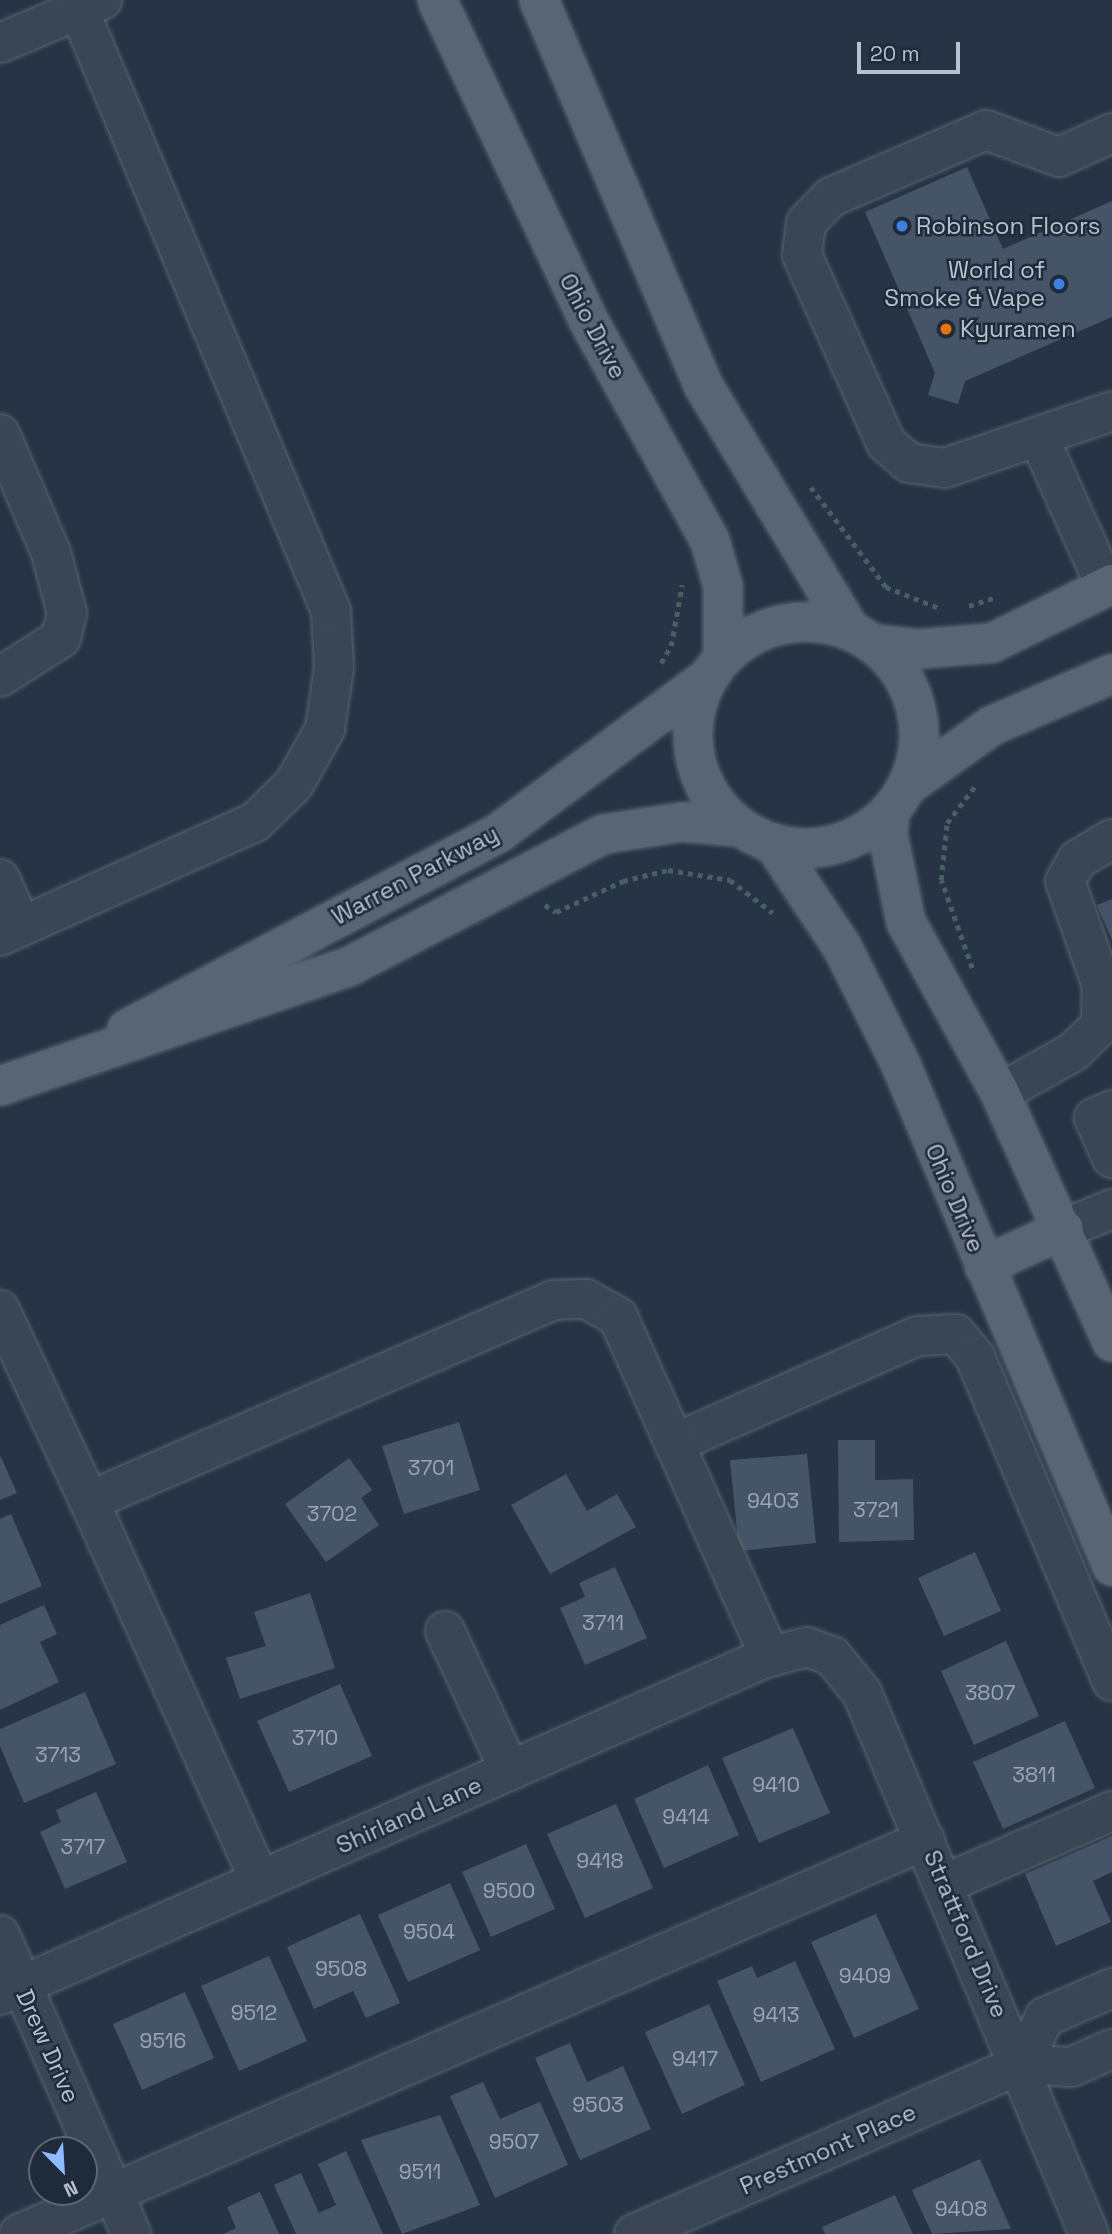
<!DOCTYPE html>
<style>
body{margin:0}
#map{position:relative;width:1112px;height:2234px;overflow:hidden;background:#263445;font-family:"Space Grotesk",sans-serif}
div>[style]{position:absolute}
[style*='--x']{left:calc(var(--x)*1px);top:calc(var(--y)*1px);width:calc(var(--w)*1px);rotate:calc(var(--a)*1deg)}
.building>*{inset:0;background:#455467}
.path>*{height:4.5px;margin-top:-2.25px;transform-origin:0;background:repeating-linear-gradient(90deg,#476062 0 5px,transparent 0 10px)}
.roads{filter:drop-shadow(0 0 2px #596472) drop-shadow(0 0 2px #596472)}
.minor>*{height:38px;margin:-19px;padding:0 19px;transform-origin:19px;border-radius:19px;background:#3b4654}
.major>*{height:38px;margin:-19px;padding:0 19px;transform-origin:19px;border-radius:19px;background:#596574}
.major>.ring{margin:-19px;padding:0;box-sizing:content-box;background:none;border:38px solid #596574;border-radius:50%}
.dots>*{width:19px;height:19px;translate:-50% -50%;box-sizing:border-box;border:4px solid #1f2b3a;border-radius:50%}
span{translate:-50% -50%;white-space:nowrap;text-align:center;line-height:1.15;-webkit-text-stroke:5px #1f2b3a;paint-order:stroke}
.number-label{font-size:21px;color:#9ba6b4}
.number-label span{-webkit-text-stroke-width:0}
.poi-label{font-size:24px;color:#b8c1ce}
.left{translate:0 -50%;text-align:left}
.right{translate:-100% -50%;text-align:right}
.street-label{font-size:24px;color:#b8c1ce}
.north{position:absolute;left:28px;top:2136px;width:70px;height:70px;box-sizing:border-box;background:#1f2b3a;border:2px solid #5c6775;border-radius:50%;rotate:156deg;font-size:19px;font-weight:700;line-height:28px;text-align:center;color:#b8c1ce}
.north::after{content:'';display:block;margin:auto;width:24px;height:32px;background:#8ebafe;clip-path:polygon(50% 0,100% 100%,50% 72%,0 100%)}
.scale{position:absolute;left:857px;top:42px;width:103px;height:32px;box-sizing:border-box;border:4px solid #b8c1ce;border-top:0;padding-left:9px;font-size:21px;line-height:24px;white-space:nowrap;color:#b8c1ce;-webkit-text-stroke:5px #1f2b3a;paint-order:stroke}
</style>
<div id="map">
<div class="building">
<i style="clip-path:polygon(967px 167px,1003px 249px,1112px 201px,1112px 317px,965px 381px,958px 404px,928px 395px,935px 373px,865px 212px)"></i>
<i style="clip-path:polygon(1112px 899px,1112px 940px,1097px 905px)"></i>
<i style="clip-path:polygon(459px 1422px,480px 1490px,404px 1514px,382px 1446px)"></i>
<i style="clip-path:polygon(838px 1440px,875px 1440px,875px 1480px,913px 1479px,914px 1540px,839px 1542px)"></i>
<i style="clip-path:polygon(807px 1454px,816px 1543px,739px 1551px,730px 1460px)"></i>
<i style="clip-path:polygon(0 1455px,17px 1493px,0 1500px)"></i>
<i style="clip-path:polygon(349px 1458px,372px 1490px,361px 1498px,379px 1525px,326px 1562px,285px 1504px)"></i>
<i style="clip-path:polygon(566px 1474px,587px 1511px,617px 1494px,636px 1527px,550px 1574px,511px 1505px)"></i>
<i style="clip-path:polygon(11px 1514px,42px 1586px,0 1604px,0 1519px)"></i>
<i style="clip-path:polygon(975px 1552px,1001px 1611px,944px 1636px,918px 1578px)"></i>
<i style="clip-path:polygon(615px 1567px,647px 1638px,585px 1665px,560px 1608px,585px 1597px,579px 1583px)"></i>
<i style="clip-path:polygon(310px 1593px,335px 1668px,240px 1699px,226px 1658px,266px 1646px,254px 1612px)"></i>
<i style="clip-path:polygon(44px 1605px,57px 1634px,40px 1642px,59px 1682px,0 1710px,0 1625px)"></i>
<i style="clip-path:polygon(1006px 1641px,1039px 1716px,974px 1745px,941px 1671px)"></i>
<i style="clip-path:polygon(340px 1684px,372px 1756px,289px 1792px,257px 1721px)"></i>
<i style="clip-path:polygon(85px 1692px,116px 1764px,24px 1803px,0 1746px,0 1729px)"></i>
<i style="clip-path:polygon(1065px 1721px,1095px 1788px,1003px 1829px,973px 1762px)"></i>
<i style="clip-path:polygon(793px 1728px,830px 1813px,759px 1843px,722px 1758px)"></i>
<i style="clip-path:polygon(708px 1765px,739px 1835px,664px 1868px,634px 1799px)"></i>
<i style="clip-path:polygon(96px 1792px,127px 1862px,65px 1889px,40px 1832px,61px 1822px,56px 1810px)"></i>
<i style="clip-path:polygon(616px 1804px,653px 1888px,585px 1918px,547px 1834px)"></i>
<i style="clip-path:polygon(1112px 1836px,1112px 1872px,1093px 1881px,1111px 1922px,1056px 1946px,1025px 1874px)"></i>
<i style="clip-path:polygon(526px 1844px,555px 1909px,491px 1937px,462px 1872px)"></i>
<i style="clip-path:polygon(450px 1883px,480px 1950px,408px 1982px,378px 1915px)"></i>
<i style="clip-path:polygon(360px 1914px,400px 2003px,366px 2018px,353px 1991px,314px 2009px,287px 1947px)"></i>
<i style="clip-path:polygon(876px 1914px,919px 2009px,854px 2038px,811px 1942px)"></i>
<i style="clip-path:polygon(269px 1956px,307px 2041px,239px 2071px,201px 1986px)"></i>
<i style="clip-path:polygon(795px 1961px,835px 2049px,761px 2082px,717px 1981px,752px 1966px,757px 1978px)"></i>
<i style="clip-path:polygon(185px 1992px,214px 2058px,142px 2090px,113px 2024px)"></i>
<i style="clip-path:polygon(709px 2004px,745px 2085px,682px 2114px,645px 2032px)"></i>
<i style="clip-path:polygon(570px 2043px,587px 2082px,623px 2066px,651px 2129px,580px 2160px,535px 2058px)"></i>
<i style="clip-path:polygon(483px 2082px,500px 2119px,540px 2102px,568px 2165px,495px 2198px,450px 2096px)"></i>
<i style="clip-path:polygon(440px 2115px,480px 2205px,402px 2234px,361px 2140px)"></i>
<i style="clip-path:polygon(346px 2151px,383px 2234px,296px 2234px,274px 2185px,301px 2173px,319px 2213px,336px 2205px,318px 2164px)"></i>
<i style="clip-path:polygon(980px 2159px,1011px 2229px,932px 2234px,912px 2190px)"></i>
<i style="clip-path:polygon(260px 2192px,279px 2234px,223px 2234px,236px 2228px,227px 2207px)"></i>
<i style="clip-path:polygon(895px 2195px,913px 2234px,825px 2234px,822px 2227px)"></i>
</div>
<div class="path">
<i style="--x:811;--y:487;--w:125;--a:53.1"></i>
<i style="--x:886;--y:587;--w:57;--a:21.6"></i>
<i style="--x:969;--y:606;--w:26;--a:-18"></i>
<i style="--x:661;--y:663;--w:20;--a:-60"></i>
<i style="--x:671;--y:646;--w:62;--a:-79.8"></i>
<i style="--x:545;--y:905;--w:13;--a:32"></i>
<i style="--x:556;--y:912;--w:74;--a:-24.8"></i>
<i style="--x:623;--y:881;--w:46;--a:-13.7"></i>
<i style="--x:668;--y:870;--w:63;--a:9.2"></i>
<i style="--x:730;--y:880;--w:54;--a:37.5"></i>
<i style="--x:972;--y:968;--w:93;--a:-109.4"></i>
<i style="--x:941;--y:880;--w:57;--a:-84"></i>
<i style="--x:947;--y:823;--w:46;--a:-52.9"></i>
</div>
<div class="roads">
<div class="minor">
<i style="--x:0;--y:43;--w:111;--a:-22.9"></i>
<i style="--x:1112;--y:133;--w:58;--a:155.6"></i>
<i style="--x:1059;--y:157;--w:78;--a:-159.7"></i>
<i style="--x:986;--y:130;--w:169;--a:156.6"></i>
<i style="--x:831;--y:197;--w:36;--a:134"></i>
<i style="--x:806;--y:223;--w:32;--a:97"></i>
<i style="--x:802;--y:255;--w:206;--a:65.9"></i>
<i style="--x:886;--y:443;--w:30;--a:41"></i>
<i style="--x:909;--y:463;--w:36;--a:8"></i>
<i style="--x:945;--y:468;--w:176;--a:-18.8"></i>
<i style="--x:0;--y:434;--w:129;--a:66.8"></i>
<i style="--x:51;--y:553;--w:62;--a:75.1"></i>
<i style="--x:67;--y:613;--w:26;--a:103"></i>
<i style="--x:61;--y:638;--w:72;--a:147.4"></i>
<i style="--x:1039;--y:438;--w:163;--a:65.8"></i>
<i style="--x:0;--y:879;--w:51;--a:65.9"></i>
<i style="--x:0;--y:936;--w:279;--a:-24.1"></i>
<i style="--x:255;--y:822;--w:54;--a:-44.3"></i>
<i style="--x:294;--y:784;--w:63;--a:-60.6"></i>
<i style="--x:325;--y:729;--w:63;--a:-81.7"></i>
<i style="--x:334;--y:667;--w:56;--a:-93.1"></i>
<i style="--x:331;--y:611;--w:652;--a:-112.75"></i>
<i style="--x:1000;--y:1093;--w:84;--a:-29.3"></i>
<i style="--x:1073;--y:1052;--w:39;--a:-44"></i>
<i style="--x:1101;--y:1025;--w:39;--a:-89"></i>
<i style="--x:1102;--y:986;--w:111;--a:-109.4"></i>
<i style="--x:1065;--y:881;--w:24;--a:-60"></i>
<i style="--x:1077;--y:860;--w:41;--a:-31"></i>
<i style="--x:1112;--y:1110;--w:20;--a:156"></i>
<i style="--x:1094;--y:1118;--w:44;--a:65.8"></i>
<i style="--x:1064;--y:1229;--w:52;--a:-22.6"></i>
<i style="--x:0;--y:1310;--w:211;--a:65"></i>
<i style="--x:675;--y:1443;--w:266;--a:-23.8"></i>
<i style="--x:918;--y:1336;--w:38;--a:-3"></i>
<i style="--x:956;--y:1334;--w:30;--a:50"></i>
<i style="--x:975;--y:1357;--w:352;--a:67.1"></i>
<i style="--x:445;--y:1631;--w:154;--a:65.1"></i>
<i style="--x:260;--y:1881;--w:417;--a:-114.2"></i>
<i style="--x:89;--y:1501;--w:507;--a:-23.38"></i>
<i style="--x:554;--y:1300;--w:32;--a:-2"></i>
<i style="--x:586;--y:1299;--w:37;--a:29"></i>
<i style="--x:618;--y:1317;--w:372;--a:65.9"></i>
<i style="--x:944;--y:1884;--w:183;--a:-23.5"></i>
<i style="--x:0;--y:1935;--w:326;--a:66.3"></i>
<i style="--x:0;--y:1995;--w:836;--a:-23.77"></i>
<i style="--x:765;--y:1658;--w:43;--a:-14.7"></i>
<i style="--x:807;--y:1647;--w:27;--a:20"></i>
<i style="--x:832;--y:1656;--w:48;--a:51"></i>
<i style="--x:862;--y:1693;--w:587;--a:67.24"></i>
<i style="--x:1021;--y:2064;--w:53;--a:-62.9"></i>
<i style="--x:1045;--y:2017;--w:73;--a:-23.4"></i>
<i style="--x:19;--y:2234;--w:988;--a:-23.5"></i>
<i style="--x:634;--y:2234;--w:423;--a:-23.7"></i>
<i style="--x:1021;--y:2064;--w:50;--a:3.4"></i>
<i style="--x:1071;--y:2067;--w:45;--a:-23.7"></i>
</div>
<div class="major">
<i style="--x:437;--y:0;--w:352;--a:64.7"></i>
<i style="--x:587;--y:318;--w:255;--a:61.1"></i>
<i style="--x:710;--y:541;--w:47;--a:73.9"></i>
<i style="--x:723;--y:586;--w:70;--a:90"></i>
<i style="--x:539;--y:0;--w:418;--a:66.9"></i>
<i style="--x:703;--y:385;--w:287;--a:59"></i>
<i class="ring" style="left:693px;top:622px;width:188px;height:188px"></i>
<i style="--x:873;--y:644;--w:46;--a:6.2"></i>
<i style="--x:919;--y:649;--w:73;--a:-4.7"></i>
<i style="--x:992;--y:643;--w:134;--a:-26.2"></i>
<i style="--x:907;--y:786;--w:103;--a:-35.5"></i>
<i style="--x:991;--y:726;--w:132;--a:-23.3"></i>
<i style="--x:890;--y:810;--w:25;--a:95"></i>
<i style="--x:888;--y:835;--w:89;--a:78.3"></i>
<i style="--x:906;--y:922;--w:195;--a:61.2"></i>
<i style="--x:1000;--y:1093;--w:273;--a:65.8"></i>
<i style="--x:773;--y:843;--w:125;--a:56.4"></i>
<i style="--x:842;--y:947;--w:132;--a:63.4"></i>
<i style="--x:901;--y:1065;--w:544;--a:67.16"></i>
<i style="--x:127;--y:1029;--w:422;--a:-27.8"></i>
<i style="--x:500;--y:832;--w:258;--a:-36.6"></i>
<i style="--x:0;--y:1086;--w:370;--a:-18.9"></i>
<i style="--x:350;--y:966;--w:286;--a:-27.5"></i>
<i style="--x:604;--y:834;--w:79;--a:-8.7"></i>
<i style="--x:682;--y:822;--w:57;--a:5"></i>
<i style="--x:984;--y:1266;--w:88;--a:-24.8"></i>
</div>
</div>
<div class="dots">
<i style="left:902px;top:226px;background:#3f7fe0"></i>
<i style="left:1059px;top:284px;background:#3f7fe0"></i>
<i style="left:946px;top:329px;background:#e8710a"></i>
</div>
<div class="number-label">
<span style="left:431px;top:1468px">3701</span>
<span style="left:773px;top:1501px">9403</span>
<span style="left:876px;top:1510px">3721</span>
<span style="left:332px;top:1514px">3702</span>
<span style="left:603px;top:1623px">3711</span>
<span style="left:990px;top:1693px">3807</span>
<span style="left:315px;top:1738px">3710</span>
<span style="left:58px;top:1755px">3713</span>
<span style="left:1034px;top:1775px">3811</span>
<span style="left:776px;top:1785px">9410</span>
<span style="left:686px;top:1817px">9414</span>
<span style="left:83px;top:1847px">3717</span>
<span style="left:600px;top:1861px">9418</span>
<span style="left:509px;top:1891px">9500</span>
<span style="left:429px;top:1932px">9504</span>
<span style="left:341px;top:1969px">9508</span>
<span style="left:865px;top:1976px">9409</span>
<span style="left:254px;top:2013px">9512</span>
<span style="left:776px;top:2015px">9413</span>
<span style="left:163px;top:2041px">9516</span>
<span style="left:695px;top:2059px">9417</span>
<span style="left:598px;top:2105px">9503</span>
<span style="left:514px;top:2142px">9507</span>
<span style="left:420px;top:2172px">9511</span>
<span style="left:961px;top:2209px">9408</span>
</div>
<div class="poi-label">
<span class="left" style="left:916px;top:226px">Robinson Floors</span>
<span class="right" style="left:1045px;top:284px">World of<br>Smoke &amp; Vape</span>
<span class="left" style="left:960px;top:329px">Kyuramen</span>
</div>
<div class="street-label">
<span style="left:593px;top:326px;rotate:62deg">Ohio Drive</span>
<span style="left:415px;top:875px;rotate:-28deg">Warren Parkway</span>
<span style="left:955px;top:1198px;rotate:67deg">Ohio Drive</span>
<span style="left:409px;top:1815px;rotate:-24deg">Shirland Lane</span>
<span style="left:966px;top:1934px;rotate:67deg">Strattford Drive</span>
<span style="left:48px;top:2046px;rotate:66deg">Drew Drive</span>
<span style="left:828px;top:2149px;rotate:-24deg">Prestmont Place</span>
</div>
<div class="north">N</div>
<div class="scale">20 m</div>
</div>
